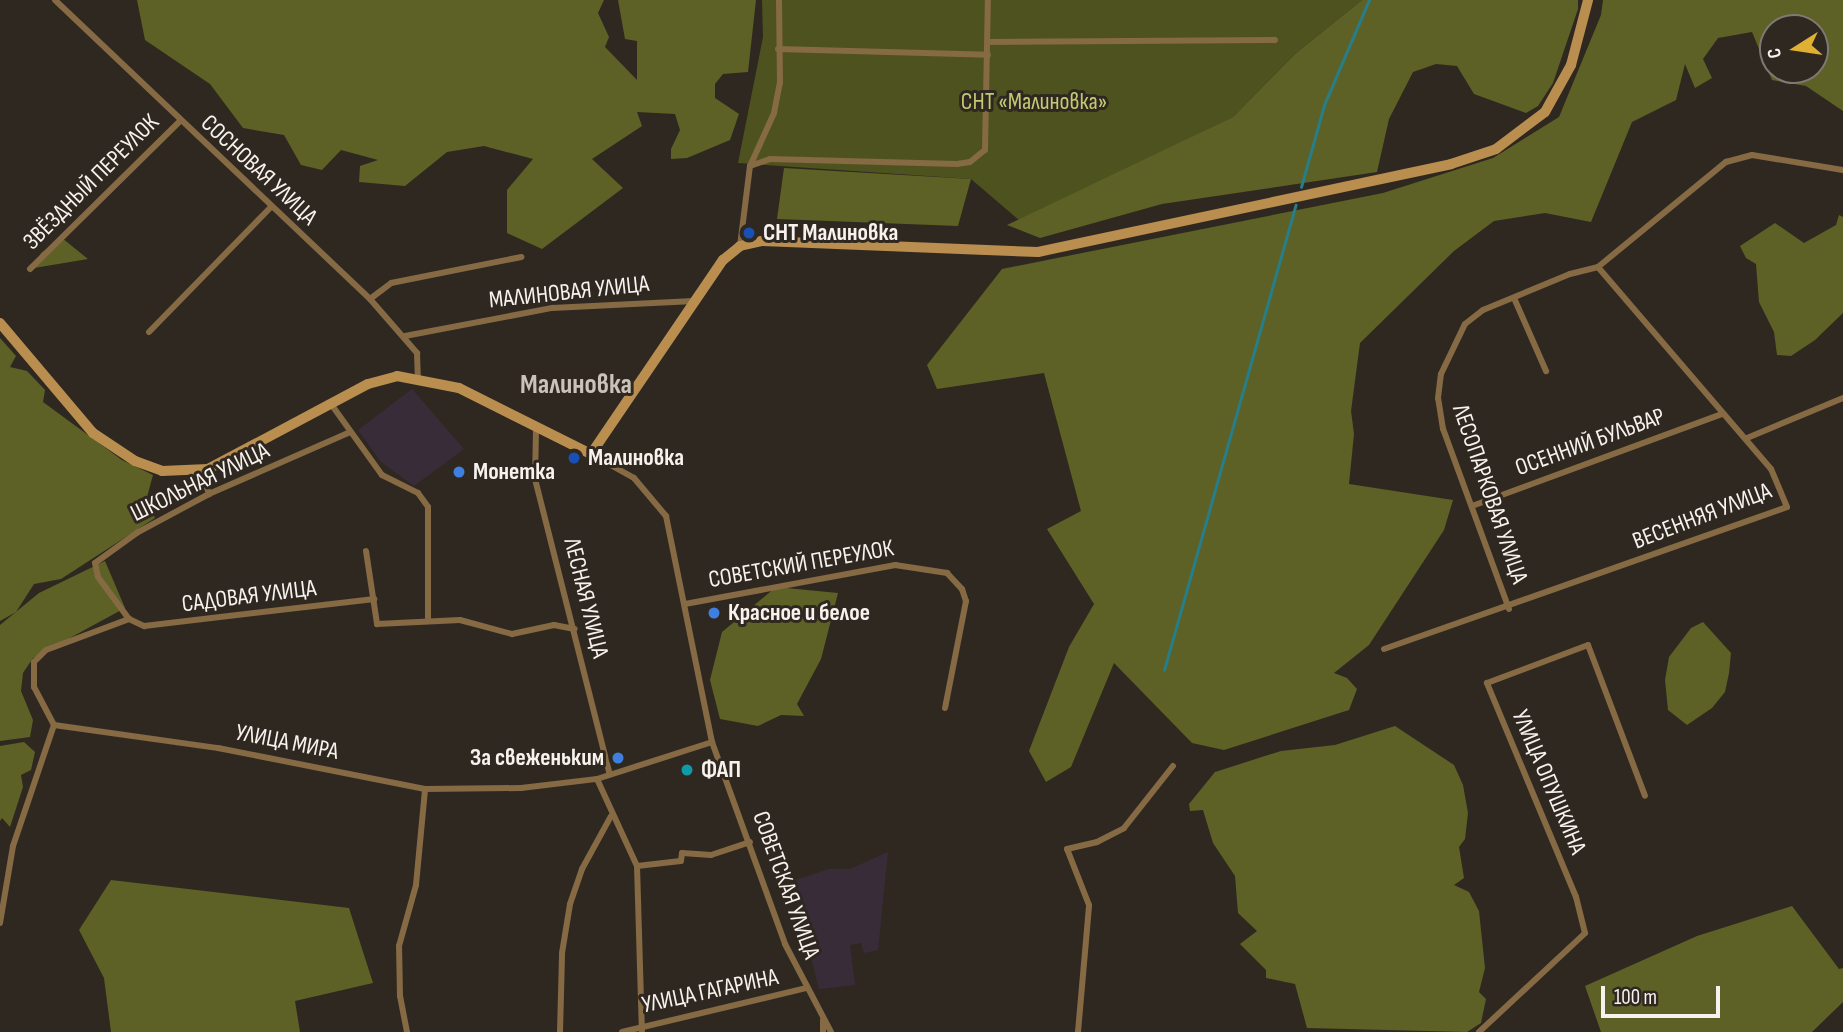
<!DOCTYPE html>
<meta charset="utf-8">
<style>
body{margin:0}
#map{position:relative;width:1843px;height:1032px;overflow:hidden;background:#2f2821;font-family:"Sofia Sans Condensed",sans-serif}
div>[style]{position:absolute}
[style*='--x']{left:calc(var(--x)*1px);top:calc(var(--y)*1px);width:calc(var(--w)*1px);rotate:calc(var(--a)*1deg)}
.education>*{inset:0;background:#392c39}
.green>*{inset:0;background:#4e521e}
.forest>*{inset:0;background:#5d6125}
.stream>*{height:2.5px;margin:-1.25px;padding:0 1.25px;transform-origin:1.25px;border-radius:1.25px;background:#277e89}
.street>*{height:6px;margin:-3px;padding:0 3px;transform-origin:3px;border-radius:3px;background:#856a44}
.secondary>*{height:10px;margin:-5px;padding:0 5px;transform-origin:5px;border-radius:5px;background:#b98e4f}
.dots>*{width:19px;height:19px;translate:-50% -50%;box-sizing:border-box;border:4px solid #2f2821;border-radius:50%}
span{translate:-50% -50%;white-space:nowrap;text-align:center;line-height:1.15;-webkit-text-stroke:6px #2f2821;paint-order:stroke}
.park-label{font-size:24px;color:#c2ca72}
.street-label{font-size:24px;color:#f7f2ee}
.poi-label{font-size:24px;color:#f7f2ee;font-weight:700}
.left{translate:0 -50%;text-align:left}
.right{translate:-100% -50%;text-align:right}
.quarter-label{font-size:28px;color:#cbc2b9;font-weight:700}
.north{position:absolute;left:1759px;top:14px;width:70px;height:70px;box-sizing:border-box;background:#2f2821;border:2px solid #7f7973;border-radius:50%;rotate:258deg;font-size:19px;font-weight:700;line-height:28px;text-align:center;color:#f7f2ee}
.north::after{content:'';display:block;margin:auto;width:24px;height:32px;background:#e0b034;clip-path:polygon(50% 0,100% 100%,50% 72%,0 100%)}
.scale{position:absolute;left:1601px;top:986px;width:119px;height:32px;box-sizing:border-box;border:4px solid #f7f2ee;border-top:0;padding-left:9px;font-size:21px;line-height:24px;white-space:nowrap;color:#f7f2ee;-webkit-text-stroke:5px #2f2821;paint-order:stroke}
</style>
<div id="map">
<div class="education">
<i style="clip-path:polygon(412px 389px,464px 449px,414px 486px,381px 462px,358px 430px)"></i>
<i style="clip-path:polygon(888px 852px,878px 950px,864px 953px,861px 943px,850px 945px,855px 985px,819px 989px,792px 881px,829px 869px,850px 869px)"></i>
</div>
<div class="green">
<i style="clip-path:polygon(762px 0,1362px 0,1295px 54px,1233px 117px,1020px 221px,971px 179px,738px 163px,763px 37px)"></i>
</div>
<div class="forest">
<i style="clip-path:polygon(137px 0,604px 0,598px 13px,609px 37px,605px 47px,637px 80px,637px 41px,625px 39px,618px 0,756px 0,748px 72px,723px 74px,715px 84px,715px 98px,739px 114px,730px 140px,687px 158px,671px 159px,671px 149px,680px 130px,675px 114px,637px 112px,642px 126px,592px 159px,623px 188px,542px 249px,507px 233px,507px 190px,533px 159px,484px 146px,447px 152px,405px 186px,359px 182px,360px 166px,378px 160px,341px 150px,322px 170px,301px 165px,284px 135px,243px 128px,210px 84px,145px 40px)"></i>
<i style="clip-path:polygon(1362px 0,1578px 0,1578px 9px,1553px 83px,1538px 106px,1526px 113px,1474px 94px,1457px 66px,1436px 64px,1413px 72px,1389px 119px,1377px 172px,1162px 204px,1040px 238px,1007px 225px,1233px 117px,1295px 54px)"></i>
<i style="clip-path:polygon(evenodd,1603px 0,1843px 0,1843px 111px,1806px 86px,1772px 80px,1752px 32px,1718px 38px,1703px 59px,1712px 78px,1695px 88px,1685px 64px,1676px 100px,1632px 122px,1591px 222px,1545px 213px,1494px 221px,1454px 251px,1360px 343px,1351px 411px,1354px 434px,1349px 484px,1453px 500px,1444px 530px,1369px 645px,1334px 673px,1347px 678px,1357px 689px,1349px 710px,1224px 750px,1192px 743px,1114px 663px,1071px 767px,1046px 782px,1029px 751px,1069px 647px,1094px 604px,1047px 529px,1081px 511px,1044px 373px,937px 389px,927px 365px,1002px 269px,1383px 193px,1493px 158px,1559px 117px,1601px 15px,1603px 0,1773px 28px,1815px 28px,1815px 70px,1773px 70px,1773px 28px)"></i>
<i style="clip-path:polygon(784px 168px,971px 179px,958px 226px,777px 219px)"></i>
<i style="clip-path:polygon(1839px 215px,1843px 217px,1843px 313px,1815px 340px,1791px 356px,1777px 355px,1774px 332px,1759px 302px,1756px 264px,1746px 258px,1740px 246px,1775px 223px,1804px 243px,1836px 225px)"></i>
<i style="clip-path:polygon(62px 238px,88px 259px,34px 268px,41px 253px)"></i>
<i style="clip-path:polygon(0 338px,16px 356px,10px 367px,27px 371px,45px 390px,43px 402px,122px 460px,153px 475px,147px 497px,155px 518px,61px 579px,34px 584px,16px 612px,0 621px)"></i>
<i style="clip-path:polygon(105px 561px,125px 608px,33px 658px,23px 673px,21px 691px,33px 720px,30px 737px,0 741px,0 625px,39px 593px)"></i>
<i style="clip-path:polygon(776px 587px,838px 593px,821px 659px,797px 704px,804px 716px,781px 715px,758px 726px,720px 719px,710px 680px,722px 632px)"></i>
<i style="clip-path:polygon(1703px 622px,1731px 653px,1729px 673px,1725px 692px,1712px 708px,1687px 725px,1668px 710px,1665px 680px,1669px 657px,1691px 628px)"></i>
<i style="clip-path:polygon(1395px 726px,1454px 765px,1463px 785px,1468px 813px,1465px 839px,1459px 847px,1464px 878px,1454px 885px,1469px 892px,1479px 911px,1485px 968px,1479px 992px,1486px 999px,1481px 1023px,1467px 1032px,1307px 1028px,1295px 984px,1266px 978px,1266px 970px,1240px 944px,1257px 931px,1238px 913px,1235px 876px,1213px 843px,1203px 810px,1190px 811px,1189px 804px,1215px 772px,1281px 751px,1335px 745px)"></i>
<i style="clip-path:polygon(24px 742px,35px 752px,31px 770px,21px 775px,23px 787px,10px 827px,2px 818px,0 821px,0 746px)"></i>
<i style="clip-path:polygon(111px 880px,349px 908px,373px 983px,295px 1001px,300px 1032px,111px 1032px,104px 978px,79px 930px)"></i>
<i style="clip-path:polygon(1792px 906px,1839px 969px,1843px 968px,1843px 1002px,1812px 1032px,1601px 1032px,1585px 986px,1697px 936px)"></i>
</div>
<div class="stream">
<i style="--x:1301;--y:187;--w:85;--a:-74.3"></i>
<i style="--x:1324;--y:105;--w:114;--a:-66.8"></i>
<i style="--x:1164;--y:670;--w:483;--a:-74.2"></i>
</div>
<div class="street">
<i style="--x:55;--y:0;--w:434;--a:43.5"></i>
<i style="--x:370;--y:299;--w:72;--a:49"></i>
<i style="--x:417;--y:353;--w:24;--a:88"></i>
<i style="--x:989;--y:42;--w:286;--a:-0.4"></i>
<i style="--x:778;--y:49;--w:210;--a:1.6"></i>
<i style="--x:750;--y:166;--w:58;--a:-65.6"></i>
<i style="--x:774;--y:113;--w:31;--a:-79"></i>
<i style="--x:780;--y:83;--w:83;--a:-90.7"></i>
<i style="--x:740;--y:246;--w:81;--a:-82.9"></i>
<i style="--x:750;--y:166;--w:21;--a:-19"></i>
<i style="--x:770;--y:159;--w:187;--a:1.5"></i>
<i style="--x:957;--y:164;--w:13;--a:-9"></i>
<i style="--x:970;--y:162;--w:19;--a:-39"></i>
<i style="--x:985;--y:150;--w:150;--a:-88.9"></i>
<i style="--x:30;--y:269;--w:209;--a:-44.6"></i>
<i style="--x:1514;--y:298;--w:80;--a:66.3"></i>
<i style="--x:370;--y:299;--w:26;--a:-37"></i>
<i style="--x:391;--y:283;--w:133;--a:-11.3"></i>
<i style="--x:149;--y:332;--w:175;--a:-45.7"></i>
<i style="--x:405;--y:336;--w:150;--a:-10.8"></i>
<i style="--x:552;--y:308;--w:142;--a:-2.8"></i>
<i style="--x:331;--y:404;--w:87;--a:54.3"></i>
<i style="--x:382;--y:475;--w:40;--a:26.6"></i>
<i style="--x:418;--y:493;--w:17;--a:54"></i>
<i style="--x:428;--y:507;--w:113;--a:90"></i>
<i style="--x:536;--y:429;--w:50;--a:91.1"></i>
<i style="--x:535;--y:479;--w:305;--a:75.8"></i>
<i style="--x:348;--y:433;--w:152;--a:156.3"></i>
<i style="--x:209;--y:494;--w:81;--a:151.8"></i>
<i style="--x:138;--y:532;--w:53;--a:144.2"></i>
<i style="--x:95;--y:563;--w:14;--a:78"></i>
<i style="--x:98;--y:577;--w:52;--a:53.6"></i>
<i style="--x:129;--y:619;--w:17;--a:25"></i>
<i style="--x:144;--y:626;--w:232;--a:-6.7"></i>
<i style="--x:1747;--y:438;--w:104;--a:-22.6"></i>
<i style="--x:591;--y:454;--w:49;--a:29.2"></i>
<i style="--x:634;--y:478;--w:50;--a:49.9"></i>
<i style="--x:666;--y:516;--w:231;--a:78.5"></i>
<i style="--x:712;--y:742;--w:215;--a:70.1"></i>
<i style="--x:785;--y:944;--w:99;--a:62.4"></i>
<i style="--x:200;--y:470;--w:26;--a:69"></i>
<i style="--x:1472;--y:506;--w:266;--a:-20.2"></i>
<i style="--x:366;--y:551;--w:74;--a:81.4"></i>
<i style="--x:377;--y:624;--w:83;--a:-2.8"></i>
<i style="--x:460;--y:620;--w:54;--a:15.1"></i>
<i style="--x:512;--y:634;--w:43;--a:-12.1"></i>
<i style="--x:554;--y:625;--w:21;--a:11"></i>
<i style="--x:685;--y:604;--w:214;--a:-10.5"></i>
<i style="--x:895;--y:565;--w:53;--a:8.7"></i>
<i style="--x:947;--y:573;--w:22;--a:47"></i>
<i style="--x:962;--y:589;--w:13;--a:72"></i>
<i style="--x:966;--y:601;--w:109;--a:101.1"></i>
<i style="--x:1509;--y:609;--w:192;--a:-110.1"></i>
<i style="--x:1443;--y:429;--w:31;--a:-99"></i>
<i style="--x:1438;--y:398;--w:24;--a:-83"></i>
<i style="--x:1441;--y:374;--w:55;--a:-64.4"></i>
<i style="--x:1465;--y:324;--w:23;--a:-38"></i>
<i style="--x:1483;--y:310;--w:94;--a:-22.5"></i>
<i style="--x:1570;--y:274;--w:29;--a:-14"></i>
<i style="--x:1598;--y:267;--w:166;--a:-39.4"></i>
<i style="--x:1726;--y:162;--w:27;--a:-15"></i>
<i style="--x:1752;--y:155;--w:92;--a:9.4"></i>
<i style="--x:1384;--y:649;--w:427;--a:-19.4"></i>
<i style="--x:1787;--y:507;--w:41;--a:-112.8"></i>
<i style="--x:1771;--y:469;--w:266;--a:-130.6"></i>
<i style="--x:54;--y:725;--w:166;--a:8"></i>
<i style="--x:218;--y:748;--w:211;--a:11.2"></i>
<i style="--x:425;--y:789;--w:96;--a:-0.6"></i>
<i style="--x:521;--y:788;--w:77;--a:-6.8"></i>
<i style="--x:597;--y:779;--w:121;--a:-17.8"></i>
<i style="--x:54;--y:725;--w:43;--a:-117.8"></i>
<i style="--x:34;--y:687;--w:25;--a:-90"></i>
<i style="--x:34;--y:662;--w:17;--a:-45"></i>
<i style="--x:46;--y:650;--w:89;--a:-20.5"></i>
<i style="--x:597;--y:779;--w:96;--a:65.3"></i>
<i style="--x:637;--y:866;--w:166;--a:88.3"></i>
<i style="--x:637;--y:866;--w:44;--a:-6.5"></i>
<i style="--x:681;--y:861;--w:8;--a:-83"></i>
<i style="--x:682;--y:853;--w:29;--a:4"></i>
<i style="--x:711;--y:855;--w:41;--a:-18.4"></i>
<i style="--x:0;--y:923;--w:78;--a:-80.4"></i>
<i style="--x:13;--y:846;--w:128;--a:-71.3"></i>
<i style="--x:407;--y:1032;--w:37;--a:-101"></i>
<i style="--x:400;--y:996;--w:50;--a:-91.1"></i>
<i style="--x:399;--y:946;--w:63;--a:-74.4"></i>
<i style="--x:416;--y:885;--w:96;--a:-84.6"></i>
<i style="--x:560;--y:1032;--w:79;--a:-88.5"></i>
<i style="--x:562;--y:953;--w:50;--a:-80.7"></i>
<i style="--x:570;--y:904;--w:37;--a:-71"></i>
<i style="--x:582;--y:869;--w:60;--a:-61.3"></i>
<i style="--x:622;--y:1032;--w:189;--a:-13.4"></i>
<i style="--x:823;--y:1032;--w:12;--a:-90"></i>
<i style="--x:1078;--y:1032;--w:127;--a:-85"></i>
<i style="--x:1089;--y:905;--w:60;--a:-111.4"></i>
<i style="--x:1067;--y:849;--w:31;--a:-13"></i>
<i style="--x:1097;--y:842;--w:30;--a:-27"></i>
<i style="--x:1124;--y:828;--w:79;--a:-51.7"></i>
<i style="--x:1479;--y:1032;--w:145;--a:-43"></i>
<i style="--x:1585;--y:933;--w:37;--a:-104"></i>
<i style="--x:1576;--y:897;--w:232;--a:-112.6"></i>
<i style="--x:1487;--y:683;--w:108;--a:-20.6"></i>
<i style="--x:1588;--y:645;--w:161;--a:69.3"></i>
</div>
<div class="secondary">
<i style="--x:0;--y:323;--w:144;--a:49.8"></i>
<i style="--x:93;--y:433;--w:50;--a:33.7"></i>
<i style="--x:135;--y:461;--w:29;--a:20"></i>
<i style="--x:162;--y:471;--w:46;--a:-2.5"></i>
<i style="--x:208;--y:469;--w:181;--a:-28"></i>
<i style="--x:368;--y:384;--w:30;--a:-15"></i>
<i style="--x:397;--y:376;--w:63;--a:11"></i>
<i style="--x:459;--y:388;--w:148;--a:26.6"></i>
<i style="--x:591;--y:454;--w:235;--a:-55.8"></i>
<i style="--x:723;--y:260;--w:22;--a:-39"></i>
<i style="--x:740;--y:246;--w:22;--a:-13"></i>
<i style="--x:761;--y:241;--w:277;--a:2.3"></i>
<i style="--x:1038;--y:252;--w:422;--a:-12"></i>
<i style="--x:1451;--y:164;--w:47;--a:-18.4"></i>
<i style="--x:1496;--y:149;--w:61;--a:-37.1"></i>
<i style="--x:1545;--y:112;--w:54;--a:-61"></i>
<i style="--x:1571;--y:65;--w:67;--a:-75.3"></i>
</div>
<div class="dots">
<i style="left:749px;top:233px;background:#1a4fb4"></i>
<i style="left:574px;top:458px;background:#1a4fb4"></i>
<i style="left:459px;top:472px;background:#3f7fe0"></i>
<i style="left:714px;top:613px;background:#3f7fe0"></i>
<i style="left:618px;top:758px;background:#3f7fe0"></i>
<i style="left:687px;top:770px;background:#0f9aa8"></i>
</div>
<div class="park-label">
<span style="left:1034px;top:102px">СНТ «Малиновка»</span>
</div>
<div class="street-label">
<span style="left:259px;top:170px;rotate:43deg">СОСНОВАЯ УЛИЦА</span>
<span style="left:91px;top:182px;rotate:-45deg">ЗВЁЗДНЫЙ ПЕРЕУЛОК</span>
<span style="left:569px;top:292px;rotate:-6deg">МАЛИНОВАЯ УЛИЦА</span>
<span style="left:1590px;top:442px;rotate:-20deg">ОСЕННИЙ БУЛЬВАР</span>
<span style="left:200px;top:482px;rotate:-26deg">ШКОЛЬНАЯ УЛИЦА</span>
<span style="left:1490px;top:494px;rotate:71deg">ЛЕСОПАРКОВАЯ УЛИЦА</span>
<span style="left:1702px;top:516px;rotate:-21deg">ВЕСЕННЯЯ УЛИЦА</span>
<span style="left:801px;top:564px;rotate:-10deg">СОВЕТСКИЙ ПЕРЕУЛОК</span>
<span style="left:249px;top:596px;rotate:-7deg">САДОВАЯ УЛИЦА</span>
<span style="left:586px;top:598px;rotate:76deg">ЛЕСНАЯ УЛИЦА</span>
<span style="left:287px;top:742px;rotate:11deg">УЛИЦА МИРА</span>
<span style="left:1549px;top:782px;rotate:67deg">УЛИЦА ОПУШКИНА</span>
<span style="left:786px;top:885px;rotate:70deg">СОВЕТСКАЯ УЛИЦА</span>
<span style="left:710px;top:991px;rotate:-12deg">УЛИЦА ГАГАРИНА</span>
</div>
<div class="poi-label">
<span class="left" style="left:763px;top:233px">СНТ Малиновка</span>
<span class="left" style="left:588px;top:458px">Малиновка</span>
<span class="left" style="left:473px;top:472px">Монетка</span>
<span class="left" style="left:728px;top:613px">Красное и белое</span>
<span class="right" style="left:604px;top:758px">За свеженьким</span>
<span class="left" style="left:701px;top:770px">ФАП</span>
</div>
<div class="quarter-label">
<span style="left:576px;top:385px">Малиновка</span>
</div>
<div class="north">С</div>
<div class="scale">100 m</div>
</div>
